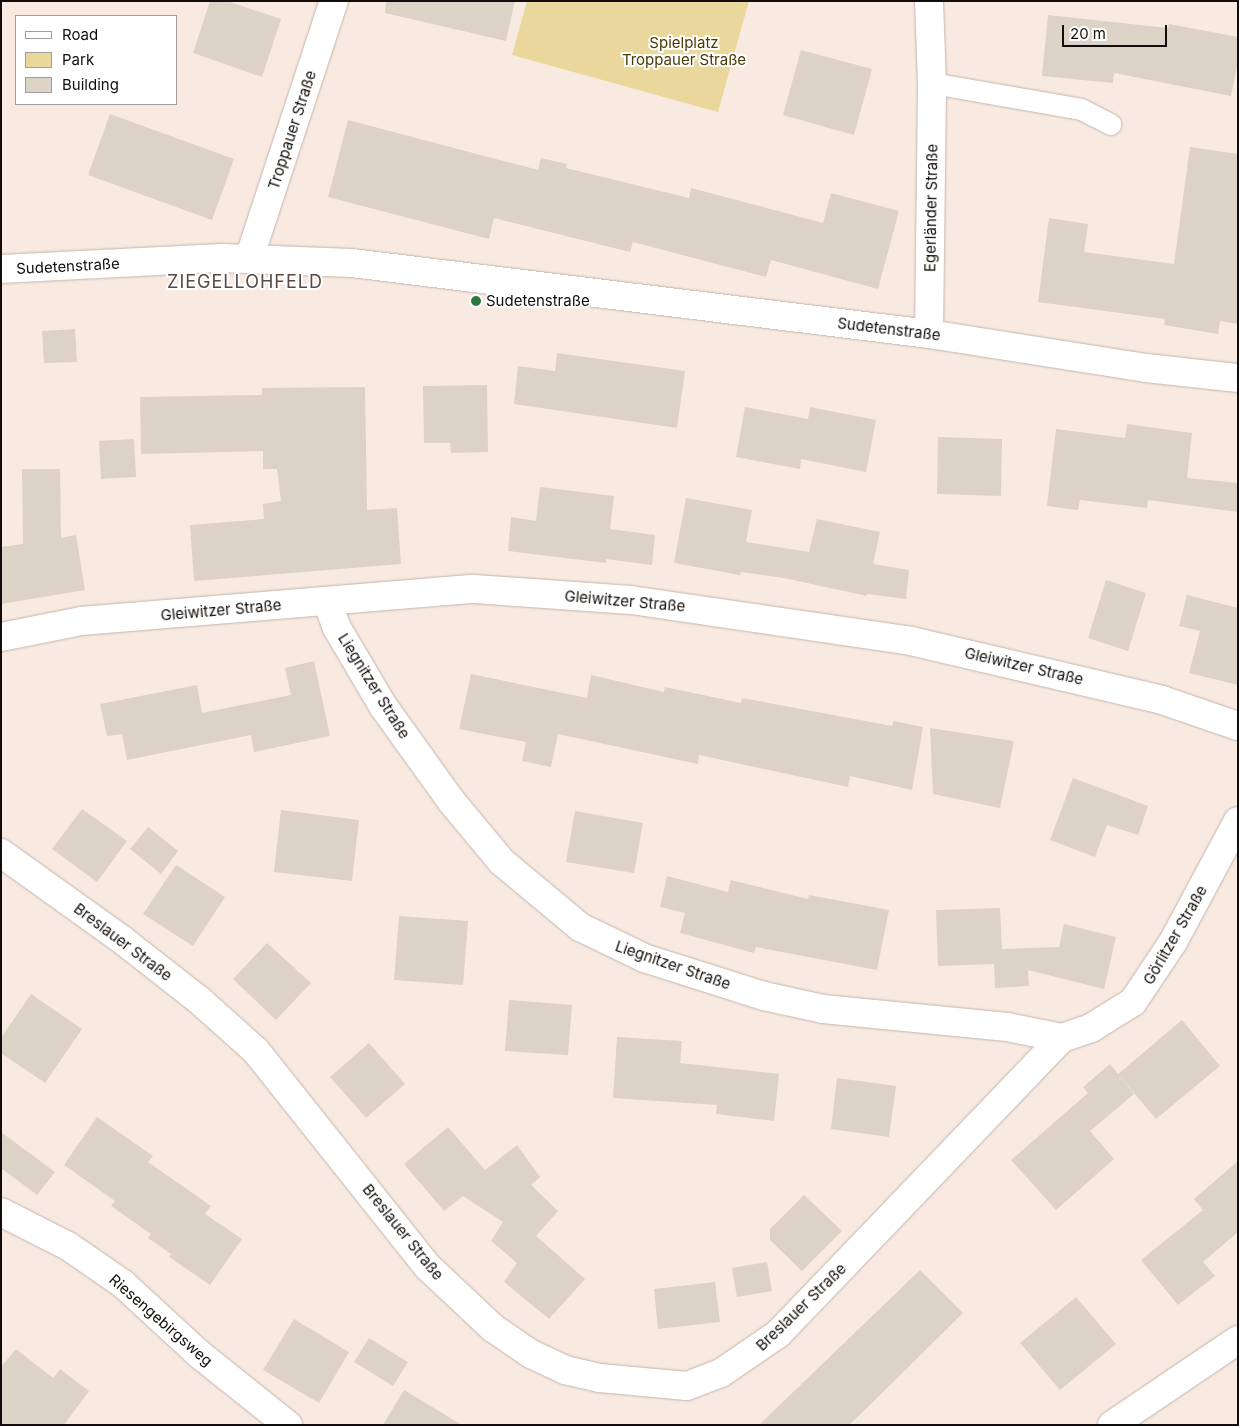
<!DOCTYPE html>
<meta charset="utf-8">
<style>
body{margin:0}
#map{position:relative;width:1239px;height:1426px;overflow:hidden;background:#f9eae1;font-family:Inter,sans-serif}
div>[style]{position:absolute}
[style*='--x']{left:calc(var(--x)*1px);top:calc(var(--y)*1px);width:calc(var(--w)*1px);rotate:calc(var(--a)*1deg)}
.green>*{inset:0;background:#ead79c}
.building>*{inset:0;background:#dcd2c5}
.roads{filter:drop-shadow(0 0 1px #c3b4ac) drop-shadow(0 0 1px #c3b4ac)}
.service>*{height:21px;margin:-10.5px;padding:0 10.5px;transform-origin:10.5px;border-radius:10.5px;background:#fff}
.minor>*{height:28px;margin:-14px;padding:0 14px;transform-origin:14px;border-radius:14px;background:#fff}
.dots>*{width:14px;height:14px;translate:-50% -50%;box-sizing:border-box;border:2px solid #fff;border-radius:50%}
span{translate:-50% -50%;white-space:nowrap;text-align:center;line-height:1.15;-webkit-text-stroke:4px #fff;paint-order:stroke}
.park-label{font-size:15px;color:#483a03}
.street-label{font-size:15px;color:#120d0a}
.poi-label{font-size:15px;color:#120d0a}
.left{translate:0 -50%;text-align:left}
.quarter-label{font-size:18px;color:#574b43;letter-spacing:1px}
.frame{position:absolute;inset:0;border:2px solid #120d0a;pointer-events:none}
.legend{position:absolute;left:15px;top:15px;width:162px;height:90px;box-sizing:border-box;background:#fff;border:1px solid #a09e9d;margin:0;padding:6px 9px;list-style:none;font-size:15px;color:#120d0a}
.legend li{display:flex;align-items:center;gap:10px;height:25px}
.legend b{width:25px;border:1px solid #a09e9d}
.scale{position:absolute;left:1062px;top:25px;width:105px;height:22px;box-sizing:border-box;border:2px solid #120d0a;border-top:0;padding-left:6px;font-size:15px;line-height:18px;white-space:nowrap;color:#120d0a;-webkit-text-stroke:4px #fff;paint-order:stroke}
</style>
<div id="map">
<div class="green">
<i style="clip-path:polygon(527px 1px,749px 1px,718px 112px,512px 55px)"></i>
</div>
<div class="building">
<i style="clip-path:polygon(210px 1px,227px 1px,281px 19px,262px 77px,193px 53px)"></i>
<i style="clip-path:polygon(386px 1px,515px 1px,506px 41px,385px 13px)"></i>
<i style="clip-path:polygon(1048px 15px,1168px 28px,1169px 24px,1238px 37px,1238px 62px,1231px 96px,1114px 73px,1113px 83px,1042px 76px)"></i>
<i style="clip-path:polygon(801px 50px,872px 69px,854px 135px,783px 115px)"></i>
<i style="clip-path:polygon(110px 114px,234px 159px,212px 220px,88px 175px)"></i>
<i style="clip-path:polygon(348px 120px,538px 170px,541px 158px,567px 164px,566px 168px,689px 198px,691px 188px,823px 223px,831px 193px,899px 211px,878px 289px,771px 260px,766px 277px,633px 242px,630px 252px,494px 218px,489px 239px,328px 197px)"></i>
<i style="clip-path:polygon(1190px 147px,1238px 154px,1238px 324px,1220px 321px,1218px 334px,1164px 325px,1165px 319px,1038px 302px,1049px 218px,1088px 224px,1084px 252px,1174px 264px)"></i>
<i style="clip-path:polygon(75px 329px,77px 362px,44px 363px,42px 331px)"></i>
<i style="clip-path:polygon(557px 353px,685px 371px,677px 428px,514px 404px,518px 366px,555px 371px)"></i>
<i style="clip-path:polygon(487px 385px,488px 452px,451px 453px,450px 443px,424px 443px,423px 386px)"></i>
<i style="clip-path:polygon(365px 387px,367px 510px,397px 508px,401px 564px,194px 581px,190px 525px,264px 519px,263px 504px,281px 501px,277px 469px,263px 469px,263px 451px,141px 454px,140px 397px,262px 395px,262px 388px)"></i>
<i style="clip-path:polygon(745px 407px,808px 419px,810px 407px,876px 420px,866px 472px,801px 459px,800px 469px,736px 457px)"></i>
<i style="clip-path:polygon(1127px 424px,1192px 433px,1187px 478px,1238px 483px,1238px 512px,1148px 500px,1147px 508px,1080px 500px,1078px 510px,1047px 506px,1056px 429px,1125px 438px)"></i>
<i style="clip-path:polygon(938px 437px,1002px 439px,1001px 496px,937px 494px)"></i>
<i style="clip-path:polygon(134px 439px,136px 477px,101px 479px,99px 441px)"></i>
<i style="clip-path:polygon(22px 469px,60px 469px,61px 538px,76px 535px,85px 590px,1px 604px,1px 547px,23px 544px)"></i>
<i style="clip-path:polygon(540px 487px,614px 496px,610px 529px,655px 535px,652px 565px,606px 559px,606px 563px,508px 551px,511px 517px,536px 521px)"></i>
<i style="clip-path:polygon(686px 498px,752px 510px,746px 542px,809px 552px,817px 519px,880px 532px,873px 564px,909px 570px,906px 599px,867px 594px,867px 596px,784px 578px,741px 572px,740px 575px,674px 563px)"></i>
<i style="clip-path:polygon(1106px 580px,1146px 593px,1128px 651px,1088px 638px)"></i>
<i style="clip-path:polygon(1187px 595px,1238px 608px,1238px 685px,1189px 673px,1200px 631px,1179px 626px)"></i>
<i style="clip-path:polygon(314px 661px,330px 736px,254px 752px,251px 735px,127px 760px,122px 734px,107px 736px,100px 704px,197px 685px,202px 713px,291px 695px,285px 668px)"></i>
<i style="clip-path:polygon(471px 674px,587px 698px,591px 675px,664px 692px,665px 687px,741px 703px,742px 698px,892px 726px,894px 721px,923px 727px,912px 790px,850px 776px,848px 787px,699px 755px,698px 764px,558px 734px,551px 767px,522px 761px,526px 742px,459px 729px)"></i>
<i style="clip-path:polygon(930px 728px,1014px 741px,1000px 808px,933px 794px)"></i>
<i style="clip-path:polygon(1073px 778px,1148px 806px,1138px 835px,1107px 825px,1095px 857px,1050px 840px)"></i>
<i style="clip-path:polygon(82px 809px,127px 841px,97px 882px,52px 849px)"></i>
<i style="clip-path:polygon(281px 810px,359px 820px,352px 881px,274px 872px)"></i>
<i style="clip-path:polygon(575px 811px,643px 823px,634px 873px,566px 862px)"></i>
<i style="clip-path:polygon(148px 827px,178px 851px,161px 874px,130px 849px)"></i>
<i style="clip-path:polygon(176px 865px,225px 897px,193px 946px,143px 914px)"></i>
<i style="clip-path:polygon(667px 876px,728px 892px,731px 880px,808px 899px,809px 895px,889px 910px,877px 970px,756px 947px,754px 953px,680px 933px,685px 913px,660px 907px)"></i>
<i style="clip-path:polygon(1000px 908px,1002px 949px,1059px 947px,1064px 924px,1116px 937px,1104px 989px,1028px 970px,1029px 986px,995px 988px,994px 964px,938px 966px,936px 910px)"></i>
<i style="clip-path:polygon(399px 916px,468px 921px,463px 985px,394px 980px)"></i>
<i style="clip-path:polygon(267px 943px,311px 983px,276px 1020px,233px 979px)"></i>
<i style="clip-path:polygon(31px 994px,82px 1029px,45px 1083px,1px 1053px,1px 1038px)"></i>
<i style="clip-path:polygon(509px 1000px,572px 1005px,568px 1055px,505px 1051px)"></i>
<i style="clip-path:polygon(1182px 1020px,1220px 1066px,1156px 1119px,1118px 1074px)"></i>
<i style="clip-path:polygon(617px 1037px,682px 1041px,680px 1063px,779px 1074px,774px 1121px,716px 1114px,717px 1105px,613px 1098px)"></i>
<i style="clip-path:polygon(369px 1043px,405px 1084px,366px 1118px,330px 1077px)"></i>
<i style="clip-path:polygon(1110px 1064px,1134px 1094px,1090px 1131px,1114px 1159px,1056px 1210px,1011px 1160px,1088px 1093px,1083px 1087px)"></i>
<i style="clip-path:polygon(837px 1078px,896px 1086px,889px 1137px,831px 1129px)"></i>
<i style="clip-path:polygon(97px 1117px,153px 1156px,148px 1162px,211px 1206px,205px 1214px,242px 1239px,210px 1285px,169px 1257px,171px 1254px,148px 1238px,151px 1234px,111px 1206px,115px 1201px,64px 1165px)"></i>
<i style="clip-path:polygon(448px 1127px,485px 1170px,517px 1145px,540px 1177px,531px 1185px,558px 1211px,536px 1236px,585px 1279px,549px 1319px,504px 1282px,517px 1263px,491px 1241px,503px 1222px,463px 1196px,444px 1211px,404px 1164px)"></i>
<i style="clip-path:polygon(1px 1132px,55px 1172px,37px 1195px,1px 1168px)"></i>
<i style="clip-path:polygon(1238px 1161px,1238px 1232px,1203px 1262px,1215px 1276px,1178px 1305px,1141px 1260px,1203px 1210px,1194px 1199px)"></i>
<i style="clip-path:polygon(804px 1195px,842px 1231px,802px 1271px,770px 1240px,770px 1229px)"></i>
<i style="clip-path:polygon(767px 1262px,772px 1291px,737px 1297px,732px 1268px)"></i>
<i style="clip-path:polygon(920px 1270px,963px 1313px,871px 1404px,849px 1425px,759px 1425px)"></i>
<i style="clip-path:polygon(715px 1282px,720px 1322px,658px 1329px,654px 1289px)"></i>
<i style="clip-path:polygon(1076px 1297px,1116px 1344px,1060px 1390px,1020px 1343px)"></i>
<i style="clip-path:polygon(294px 1319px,349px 1352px,319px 1403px,263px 1370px)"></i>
<i style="clip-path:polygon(369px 1338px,408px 1362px,393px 1386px,354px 1362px)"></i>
<i style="clip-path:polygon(16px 1349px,53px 1378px,60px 1369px,89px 1391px,64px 1425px,1px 1425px,1px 1367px)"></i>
<i style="clip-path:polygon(404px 1390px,462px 1425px,383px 1425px)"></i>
</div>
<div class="roads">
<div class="service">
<i style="--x:932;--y:83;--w:151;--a:9.9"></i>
<i style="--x:1081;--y:109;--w:33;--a:27"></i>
</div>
<div class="minor">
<i style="--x:249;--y:259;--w:272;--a:-71.8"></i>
<i style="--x:1;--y:269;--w:220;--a:-2.9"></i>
<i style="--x:221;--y:258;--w:131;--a:2.2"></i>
<i style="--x:352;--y:263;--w:581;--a:7.01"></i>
<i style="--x:929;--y:334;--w:220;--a:8.9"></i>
<i style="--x:1146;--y:368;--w:93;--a:6.2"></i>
<i style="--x:929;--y:334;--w:251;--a:-89.3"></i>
<i style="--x:932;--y:83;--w:82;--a:-92.1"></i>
<i style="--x:327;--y:601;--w:29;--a:70"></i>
<i style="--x:337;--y:628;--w:91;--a:59.5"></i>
<i style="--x:383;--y:706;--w:118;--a:54.3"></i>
<i style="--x:452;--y:802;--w:78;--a:50.2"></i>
<i style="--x:502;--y:862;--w:102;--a:39.8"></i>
<i style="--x:580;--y:927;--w:71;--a:25.8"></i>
<i style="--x:644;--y:958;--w:126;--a:17.6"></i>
<i style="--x:764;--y:996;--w:60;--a:12.4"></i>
<i style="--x:823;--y:1009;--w:185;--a:5.6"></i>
<i style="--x:1007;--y:1027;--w:56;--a:11.3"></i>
<i style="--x:1;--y:637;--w:82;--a:-11.3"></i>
<i style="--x:81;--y:621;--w:394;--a:-4.7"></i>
<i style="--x:474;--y:589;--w:157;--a:4"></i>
<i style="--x:631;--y:600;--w:283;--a:8.3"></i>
<i style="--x:911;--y:641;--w:258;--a:13.2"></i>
<i style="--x:1162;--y:700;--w:80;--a:18.9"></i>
<i style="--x:1;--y:853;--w:148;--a:35.6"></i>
<i style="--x:121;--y:939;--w:99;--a:38"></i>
<i style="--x:199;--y:1000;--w:76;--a:41.8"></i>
<i style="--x:256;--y:1051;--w:276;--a:51.5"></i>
<i style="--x:428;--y:1267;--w:89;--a:43.2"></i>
<i style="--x:493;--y:1328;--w:46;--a:34.4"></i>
<i style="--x:531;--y:1354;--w:38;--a:25"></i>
<i style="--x:565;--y:1370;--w:36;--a:13"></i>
<i style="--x:600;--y:1378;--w:87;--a:5.3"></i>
<i style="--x:687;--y:1386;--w:36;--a:-21"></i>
<i style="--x:721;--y:1373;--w:69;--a:-34.4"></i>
<i style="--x:778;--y:1334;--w:410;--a:-46.2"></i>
<i style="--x:1062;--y:1038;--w:31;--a:-19"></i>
<i style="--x:1091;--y:1028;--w:49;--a:-31.8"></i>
<i style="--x:1133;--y:1002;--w:72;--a:-56.3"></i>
<i style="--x:1173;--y:942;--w:137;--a:-61.8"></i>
<i style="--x:1;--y:1212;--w:75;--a:26.9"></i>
<i style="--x:68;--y:1246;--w:67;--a:34.6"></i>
<i style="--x:123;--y:1284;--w:103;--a:42.6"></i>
<i style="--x:199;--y:1354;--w:114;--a:38.6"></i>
<i style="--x:1112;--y:1425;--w:152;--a:-34"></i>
</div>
</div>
<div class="dots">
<i style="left:476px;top:301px;background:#317742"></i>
</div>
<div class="park-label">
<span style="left:684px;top:51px">Spielplatz<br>Troppauer Straße</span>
</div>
<div class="street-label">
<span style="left:292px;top:130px;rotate:-72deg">Troppauer Straße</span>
<span style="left:931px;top:208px;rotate:-89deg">Egerländer Straße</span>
<span style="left:68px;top:266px;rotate:-3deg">Sudetenstraße</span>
<span style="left:889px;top:329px;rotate:7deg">Sudetenstraße</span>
<span style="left:625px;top:601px;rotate:5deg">Gleiwitzer Straße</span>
<span style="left:221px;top:610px;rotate:-5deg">Gleiwitzer Straße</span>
<span style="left:1024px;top:666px;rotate:13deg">Gleiwitzer Straße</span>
<span style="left:374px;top:686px;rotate:58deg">Liegnitzer Straße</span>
<span style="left:1175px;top:935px;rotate:-60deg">Görlitzer Straße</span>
<span style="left:123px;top:942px;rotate:37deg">Breslauer Straße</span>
<span style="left:673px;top:965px;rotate:19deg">Liegnitzer Straße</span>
<span style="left:403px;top:1232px;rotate:51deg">Breslauer Straße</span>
<span style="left:801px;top:1307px;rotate:-44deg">Breslauer Straße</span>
<span style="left:161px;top:1320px;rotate:41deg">Riesengebirgsweg</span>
</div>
<div class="poi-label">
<span class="left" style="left:486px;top:301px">Sudetenstraße</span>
</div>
<div class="quarter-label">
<span style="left:245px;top:282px">ZIEGELLOHFELD</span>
</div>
<div class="frame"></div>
<ul class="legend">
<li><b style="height:6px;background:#fff"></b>Road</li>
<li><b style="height:14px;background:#ead79c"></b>Park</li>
<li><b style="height:14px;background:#dcd2c5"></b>Building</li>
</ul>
<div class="scale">20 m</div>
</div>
